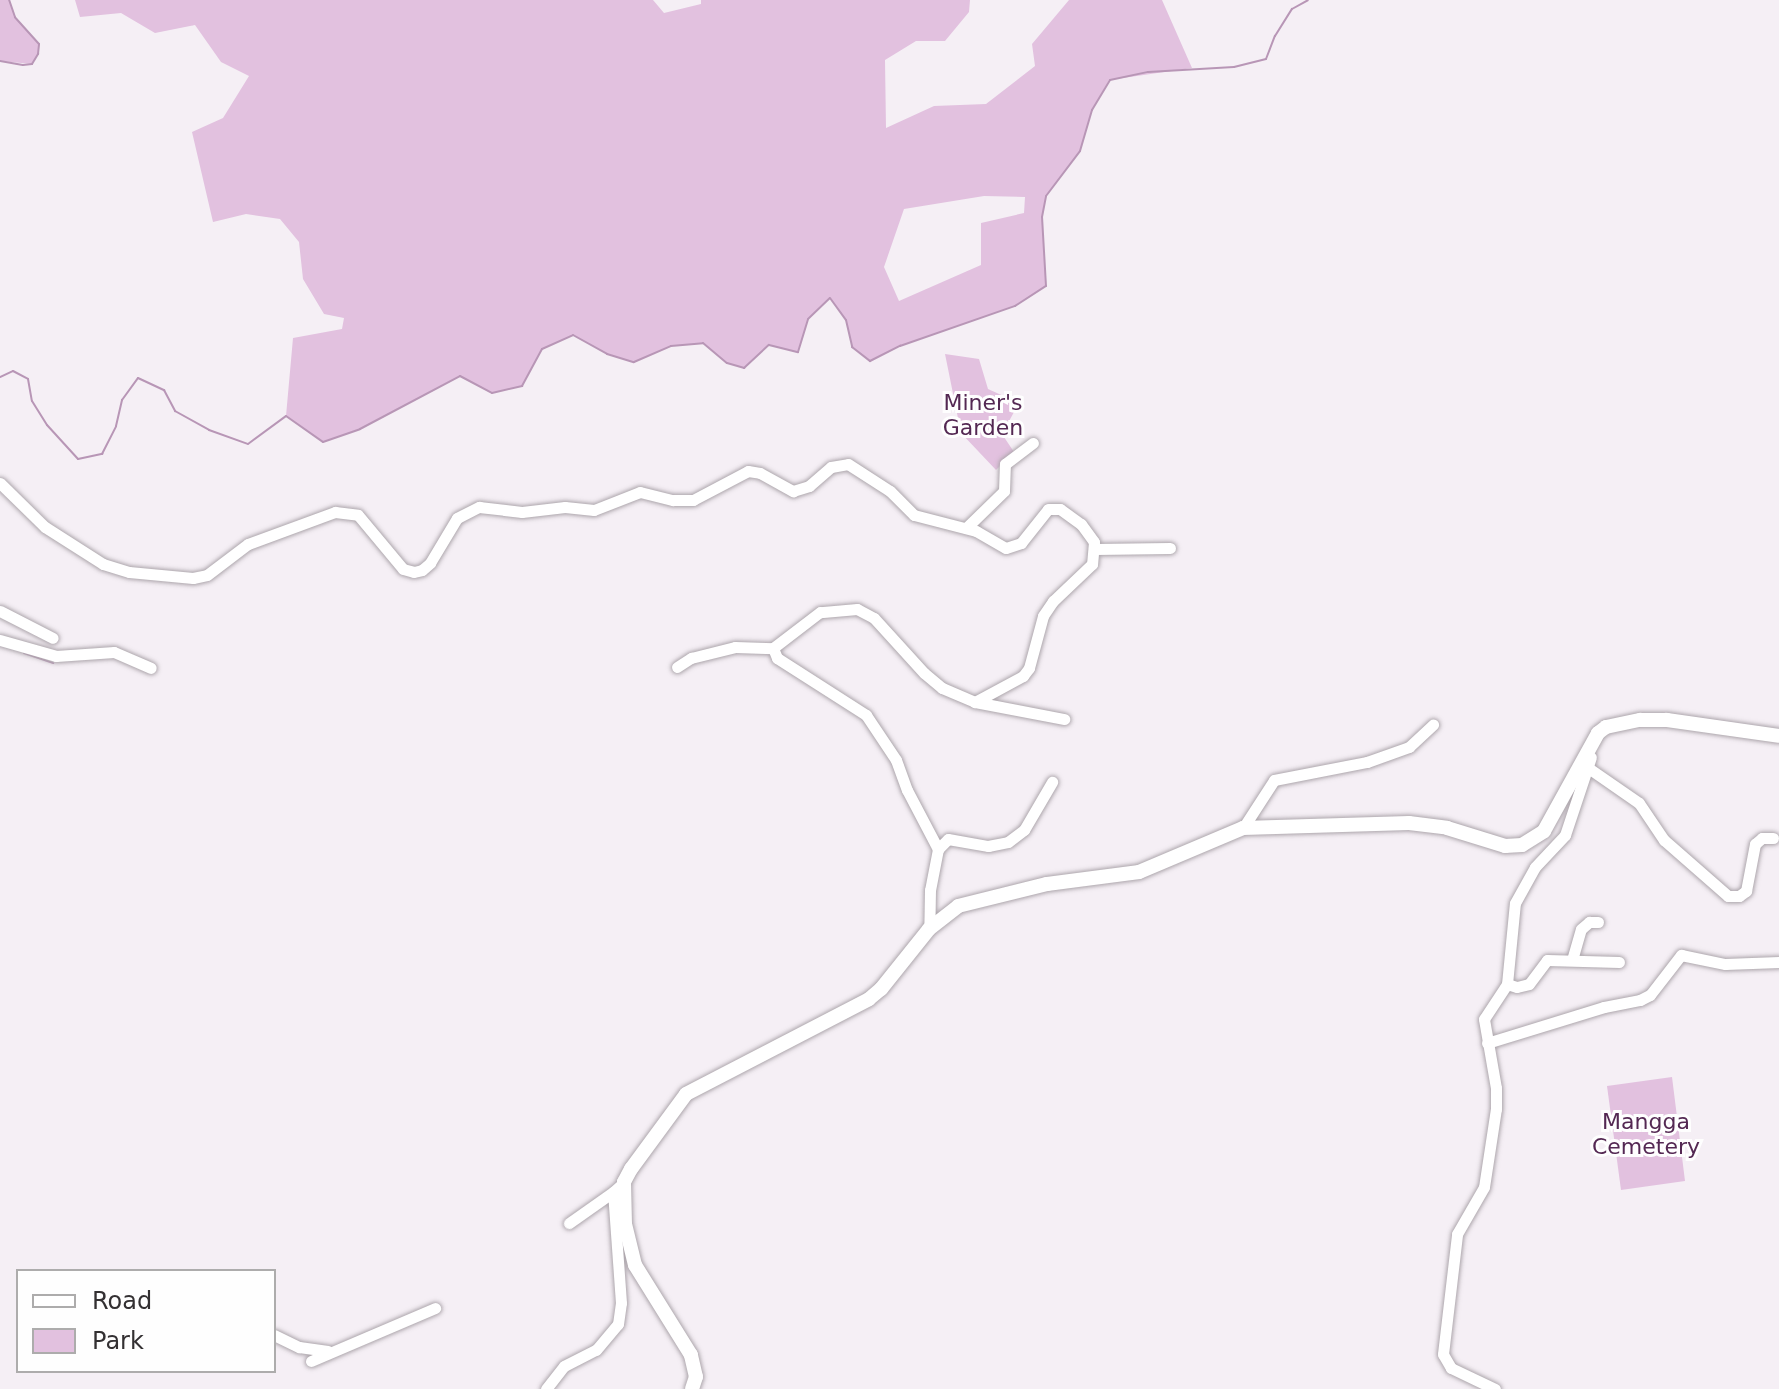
<!DOCTYPE html>
<style>
body{margin:0}
#map{position:relative;width:1779px;height:1389px;overflow:hidden;background:#f5eff5;font-family:"DejaVu Sans",sans-serif}
div>[style]{position:absolute}
[style*='--x']{left:calc(var(--x)*1px);top:calc(var(--y)*1px);width:calc(var(--w)*1px);rotate:calc(var(--a)*1deg)}
.green>*{inset:0;background:#e2c1df}
.stream>*{height:2px;margin:-1px;padding:0 1px;transform-origin:1px;border-radius:1px;background:#b896b6}
.roads{filter:drop-shadow(0 0 2px #ada6ac) drop-shadow(0 0 2px #ada6ac)}
.minor>*{height:11px;margin:-5.5px;padding:0 5.5px;transform-origin:5.5px;border-radius:5.5px;background:#fff}
.major>*{height:14px;margin:-7px;padding:0 7px;transform-origin:7px;border-radius:7px;background:#fff}
span{translate:-50% -50%;white-space:nowrap;text-align:center;line-height:1.15;-webkit-text-stroke:6px #fefefe;paint-order:stroke}
.park-label{font-size:22px;color:#542853}
.legend{position:absolute;left:16px;top:1269px;width:260px;height:104px;box-sizing:border-box;background:#fefefe;border:2px solid #adacac;margin:0;padding:10px 14px;list-style:none;font-size:24px;color:#333032}
.legend li{display:flex;align-items:center;gap:16px;height:40px}
.legend b{width:40px;border:2px solid #adacac}
</style>
<div id="map">
<div class="green">
<i style="clip-path:polygon(0 0,9px 0,15px 17px,39px 44px,38px 54px,32px 64px,0 61px)"></i>
<i style="clip-path:polygon(evenodd,75px 0,653px 0,664px 13px,701px 4px,701px 0,970px 0,969px 12px,945px 41px,916px 41px,885px 60px,886px 128px,934px 106px,986px 104px,1035px 66px,1032px 44px,1069px 0,1162px 0,1192px 68px,1109px 80px,1092px 110px,1080px 151px,1046px 196px,1042px 217px,1046px 286px,1015px 306px,900px 346px,870px 361px,852px 347px,846px 320px,830px 298px,808px 319px,798px 352px,769px 345px,744px 368px,727px 363px,703px 343px,671px 346px,634px 362px,607px 354px,573px 335px,542px 349px,522px 386px,492px 393px,459px 376px,360px 429px,323px 442px,286px 416px,293px 338px,342px 329px,344px 318px,324px 314px,303px 279px,299px 242px,280px 219px,246px 214px,213px 222px,192px 132px,223px 118px,249px 76px,221px 62px,195px 25px,155px 33px,121px 13px,80px 17px,75px 0,984px 196px,1025px 197px,1024px 213px,981px 223px,981px 265px,899px 301px,884px 267px,904px 209px,984px 196px)"></i>
<i style="clip-path:polygon(945px 354px,979px 359px,988px 389px,1019px 403px,1002px 434px,1014px 452px,996px 470px,961px 433px)"></i>
<i style="clip-path:polygon(1672px 1077px,1685px 1181px,1621px 1190px,1607px 1086px)"></i>
</div>
<div class="stream">
<i style="--x:0;--y:61;--w:23;--a:10"></i>
<i style="--x:23;--y:65;--w:9;--a:-6"></i>
<i style="--x:32;--y:64;--w:12;--a:-59"></i>
<i style="--x:38;--y:54;--w:10;--a:-84"></i>
<i style="--x:39;--y:44;--w:36;--a:-132"></i>
<i style="--x:15;--y:17;--w:18;--a:-109"></i>
<i style="--x:0;--y:377;--w:14;--a:-25"></i>
<i style="--x:13;--y:371;--w:17;--a:28"></i>
<i style="--x:28;--y:379;--w:22;--a:80"></i>
<i style="--x:32;--y:401;--w:28;--a:58"></i>
<i style="--x:47;--y:425;--w:46;--a:47.6"></i>
<i style="--x:78;--y:459;--w:25;--a:-12"></i>
<i style="--x:102;--y:454;--w:31;--a:-63"></i>
<i style="--x:116;--y:426;--w:27;--a:-77"></i>
<i style="--x:122;--y:400;--w:27;--a:-54"></i>
<i style="--x:138;--y:378;--w:29;--a:25"></i>
<i style="--x:164;--y:390;--w:24;--a:62"></i>
<i style="--x:175;--y:411;--w:39;--a:29"></i>
<i style="--x:209;--y:430;--w:41;--a:19.7"></i>
<i style="--x:248;--y:444;--w:47;--a:-36.4"></i>
<i style="--x:286;--y:416;--w:45;--a:35.1"></i>
<i style="--x:323;--y:442;--w:39;--a:-19"></i>
<i style="--x:360;--y:429;--w:113;--a:-27.9"></i>
<i style="--x:460;--y:376;--w:36;--a:28"></i>
<i style="--x:492;--y:393;--w:31;--a:-13"></i>
<i style="--x:522;--y:386;--w:42;--a:-61.6"></i>
<i style="--x:542;--y:349;--w:34;--a:-24"></i>
<i style="--x:573;--y:335;--w:39;--a:29"></i>
<i style="--x:607;--y:354;--w:28;--a:17"></i>
<i style="--x:634;--y:362;--w:40;--a:-23.4"></i>
<i style="--x:671;--y:346;--w:32;--a:-5"></i>
<i style="--x:703;--y:343;--w:31;--a:40"></i>
<i style="--x:727;--y:363;--w:18;--a:16"></i>
<i style="--x:744;--y:368;--w:34;--a:-43"></i>
<i style="--x:769;--y:345;--w:30;--a:14"></i>
<i style="--x:798;--y:352;--w:34;--a:-73"></i>
<i style="--x:808;--y:319;--w:30;--a:-44"></i>
<i style="--x:830;--y:298;--w:27;--a:54"></i>
<i style="--x:846;--y:320;--w:28;--a:77"></i>
<i style="--x:852;--y:347;--w:23;--a:38"></i>
<i style="--x:870;--y:361;--w:34;--a:-27"></i>
<i style="--x:900;--y:346;--w:122;--a:-19.2"></i>
<i style="--x:1015;--y:306;--w:37;--a:-33"></i>
<i style="--x:1046;--y:286;--w:69;--a:-93.3"></i>
<i style="--x:1042;--y:217;--w:21;--a:-79"></i>
<i style="--x:1046;--y:196;--w:56;--a:-52.9"></i>
<i style="--x:1080;--y:151;--w:43;--a:-73.7"></i>
<i style="--x:1092;--y:110;--w:35;--a:-59"></i>
<i style="--x:1110;--y:80;--w:39;--a:-12"></i>
<i style="--x:1148;--y:72;--w:86;--a:-3.3"></i>
<i style="--x:1234;--y:67;--w:33;--a:-14"></i>
<i style="--x:1266;--y:59;--w:25;--a:-69"></i>
<i style="--x:1275;--y:36;--w:32;--a:-58"></i>
<i style="--x:1292;--y:9;--w:18;--a:-29"></i>
<i style="--x:24;--y:653;--w:31;--a:19"></i>
</div>
<div class="roads">
<div class="minor">
<i style="--x:0;--y:483;--w:63;--a:44.4"></i>
<i style="--x:45;--y:527;--w:69;--a:32.5"></i>
<i style="--x:103;--y:564;--w:27;--a:17"></i>
<i style="--x:129;--y:572;--w:64;--a:5.4"></i>
<i style="--x:193;--y:578;--w:14;--a:-12"></i>
<i style="--x:207;--y:575;--w:51;--a:-37.1"></i>
<i style="--x:248;--y:544;--w:93;--a:-20.2"></i>
<i style="--x:335;--y:512;--w:23;--a:7"></i>
<i style="--x:358;--y:515;--w:70;--a:50.2"></i>
<i style="--x:403;--y:569;--w:11;--a:15"></i>
<i style="--x:414;--y:572;--w:8;--a:-14"></i>
<i style="--x:422;--y:570;--w:11;--a:-41"></i>
<i style="--x:430;--y:563;--w:52;--a:-59"></i>
<i style="--x:457;--y:518;--w:25;--a:-27"></i>
<i style="--x:479;--y:507;--w:43;--a:6.6"></i>
<i style="--x:522;--y:512;--w:43;--a:-6.6"></i>
<i style="--x:565;--y:507;--w:29;--a:6"></i>
<i style="--x:594;--y:510;--w:49;--a:-21.4"></i>
<i style="--x:640;--y:492;--w:34;--a:14"></i>
<i style="--x:673;--y:500;--w:20;--a:0"></i>
<i style="--x:693;--y:500;--w:62;--a:-27.8"></i>
<i style="--x:748;--y:471;--w:12;--a:9"></i>
<i style="--x:760;--y:473;--w:38;--a:29"></i>
<i style="--x:793;--y:491;--w:17;--a:-17"></i>
<i style="--x:809;--y:486;--w:29;--a:-41"></i>
<i style="--x:831;--y:467;--w:17;--a:-10"></i>
<i style="--x:848;--y:464;--w:50;--a:32.7"></i>
<i style="--x:890;--y:491;--w:34;--a:45"></i>
<i style="--x:914;--y:515;--w:64;--a:14.5"></i>
<i style="--x:976;--y:531;--w:34;--a:30"></i>
<i style="--x:1006;--y:548;--w:16;--a:-18"></i>
<i style="--x:1021;--y:543;--w:43;--a:-51.5"></i>
<i style="--x:1048;--y:509;--w:12;--a:0"></i>
<i style="--x:1060;--y:509;--w:26;--a:36"></i>
<i style="--x:1081;--y:524;--w:22;--a:54"></i>
<i style="--x:1094;--y:542;--w:22;--a:95"></i>
<i style="--x:1092;--y:564;--w:54;--a:136.5"></i>
<i style="--x:1053;--y:601;--w:18;--a:124"></i>
<i style="--x:1043;--y:616;--w:54;--a:105.1"></i>
<i style="--x:1029;--y:668;--w:10;--a:127"></i>
<i style="--x:1023;--y:676;--w:55;--a:151.6"></i>
<i style="--x:975;--y:702;--w:36;--a:-157"></i>
<i style="--x:942;--y:688;--w:23;--a:-140"></i>
<i style="--x:924;--y:673;--w:74;--a:-132.3"></i>
<i style="--x:874;--y:618;--w:19;--a:-152"></i>
<i style="--x:857;--y:609;--w:37;--a:175"></i>
<i style="--x:820;--y:612;--w:59;--a:142.5"></i>
<i style="--x:773;--y:648;--w:11;--a:68"></i>
<i style="--x:777;--y:658;--w:106;--a:32.6"></i>
<i style="--x:866;--y:715;--w:54;--a:56.3"></i>
<i style="--x:896;--y:760;--w:32;--a:70"></i>
<i style="--x:907;--y:790;--w:67;--a:62.3"></i>
<i style="--x:938;--y:849;--w:42;--a:101"></i>
<i style="--x:930;--y:890;--w:39;--a:91"></i>
<i style="--x:966;--y:528;--w:53;--a:-44.2"></i>
<i style="--x:1004;--y:491;--w:27;--a:-88"></i>
<i style="--x:1005;--y:464;--w:35;--a:-37"></i>
<i style="--x:1095;--y:549;--w:75;--a:-0.8"></i>
<i style="--x:0;--y:611;--w:59;--a:27"></i>
<i style="--x:0;--y:640;--w:58;--a:15.9"></i>
<i style="--x:56;--y:656;--w:58;--a:-3.9"></i>
<i style="--x:114;--y:652;--w:40;--a:23.4"></i>
<i style="--x:677;--y:667;--w:17;--a:-33"></i>
<i style="--x:691;--y:658;--w:45;--a:-14"></i>
<i style="--x:735;--y:647;--w:38;--a:2"></i>
<i style="--x:975;--y:702;--w:91;--a:10.8"></i>
<i style="--x:1587;--y:767;--w:63;--a:34.7"></i>
<i style="--x:1639;--y:803;--w:45;--a:56"></i>
<i style="--x:1664;--y:840;--w:85;--a:41.2"></i>
<i style="--x:1728;--y:896;--w:11;--a:0"></i>
<i style="--x:1739;--y:896;--w:9;--a:-36"></i>
<i style="--x:1746;--y:891;--w:48;--a:-79.2"></i>
<i style="--x:1755;--y:844;--w:9;--a:-41"></i>
<i style="--x:1762;--y:838;--w:11;--a:0"></i>
<i style="--x:1243;--y:828;--w:57;--a:-57.1"></i>
<i style="--x:1274;--y:780;--w:95;--a:-11"></i>
<i style="--x:1367;--y:762;--w:45;--a:-19.7"></i>
<i style="--x:1409;--y:747;--w:33;--a:-43"></i>
<i style="--x:938;--y:849;--w:14;--a:-45"></i>
<i style="--x:948;--y:839;--w:41;--a:9.9"></i>
<i style="--x:988;--y:846;--w:20;--a:-11"></i>
<i style="--x:1008;--y:842;--w:20;--a:-37"></i>
<i style="--x:1024;--y:830;--w:56;--a:-59.7"></i>
<i style="--x:1572;--y:960;--w:32;--a:-74"></i>
<i style="--x:1581;--y:929;--w:11;--a:-41"></i>
<i style="--x:1589;--y:922;--w:9;--a:0"></i>
<i style="--x:1507;--y:984;--w:10;--a:17"></i>
<i style="--x:1517;--y:987;--w:12;--a:-14"></i>
<i style="--x:1529;--y:984;--w:30;--a:-53"></i>
<i style="--x:1547;--y:960;--w:72;--a:1.6"></i>
<i style="--x:1487;--y:1043;--w:122;--a:-17.1"></i>
<i style="--x:1604;--y:1007;--w:37;--a:-11"></i>
<i style="--x:1640;--y:1000;--w:11;--a:-27"></i>
<i style="--x:1650;--y:995;--w:51;--a:-52.2"></i>
<i style="--x:1681;--y:955;--w:45;--a:11.6"></i>
<i style="--x:1725;--y:964;--w:54;--a:-2.1"></i>
<i style="--x:569;--y:1223;--w:54;--a:-35.2"></i>
<i style="--x:274;--y:1335;--w:28;--a:26"></i>
<i style="--x:299;--y:1347;--w:29;--a:8"></i>
<i style="--x:311;--y:1361;--w:135;--a:-23.1"></i>
<i style="--x:546;--y:1389;--w:29;--a:-52"></i>
<i style="--x:564;--y:1366;--w:36;--a:-27"></i>
<i style="--x:596;--y:1350;--w:34;--a:-50"></i>
<i style="--x:618;--y:1324;--w:21;--a:-82"></i>
<i style="--x:621;--y:1303;--w:111;--a:-94.1"></i>
<i style="--x:613;--y:1192;--w:15;--a:-42"></i>
<i style="--x:1495;--y:1389;--w:49;--a:-154.5"></i>
<i style="--x:1451;--y:1368;--w:16;--a:-120"></i>
<i style="--x:1443;--y:1354;--w:121;--a:-83.3"></i>
<i style="--x:1457;--y:1234;--w:54;--a:-60.1"></i>
<i style="--x:1484;--y:1187;--w:79;--a:-81.3"></i>
<i style="--x:1496;--y:1109;--w:21;--a:-90"></i>
<i style="--x:1496;--y:1088;--w:70;--a:-99.9"></i>
<i style="--x:1484;--y:1019;--w:42;--a:-56.7"></i>
<i style="--x:1507;--y:984;--w:81;--a:-84.4"></i>
<i style="--x:1515;--y:903;--w:41;--a:-60.9"></i>
<i style="--x:1535;--y:867;--w:44;--a:-46.8"></i>
<i style="--x:1565;--y:835;--w:82;--a:-71.6"></i>
</div>
<div class="major">
<i style="--x:692;--y:1389;--w:13;--a:-72"></i>
<i style="--x:696;--y:1377;--w:23;--a:-103"></i>
<i style="--x:691;--y:1355;--w:106;--a:-121.9"></i>
<i style="--x:635;--y:1265;--w:42;--a:-103.7"></i>
<i style="--x:625;--y:1224;--w:42;--a:-91.4"></i>
<i style="--x:624;--y:1182;--w:15;--a:-62"></i>
<i style="--x:631;--y:1169;--w:93;--a:-53.7"></i>
<i style="--x:686;--y:1094;--w:206;--a:-27.4"></i>
<i style="--x:869;--y:999;--w:16;--a:-40"></i>
<i style="--x:881;--y:989;--w:77;--a:-51.3"></i>
<i style="--x:929;--y:929;--w:37;--a:-38"></i>
<i style="--x:958;--y:906;--w:92;--a:-13.9"></i>
<i style="--x:1047;--y:884;--w:93;--a:-7.4"></i>
<i style="--x:1139;--y:872;--w:113;--a:-22.9"></i>
<i style="--x:1243;--y:828;--w:166;--a:-1.7"></i>
<i style="--x:1409;--y:823;--w:38;--a:7"></i>
<i style="--x:1447;--y:828;--w:61;--a:17.2"></i>
<i style="--x:1505;--y:846;--w:17;--a:-3"></i>
<i style="--x:1522;--y:845;--w:26;--a:-32"></i>
<i style="--x:1544;--y:831;--w:112;--a:-61.1"></i>
<i style="--x:1598;--y:733;--w:10;--a:-37"></i>
<i style="--x:1606;--y:727;--w:35;--a:-12"></i>
<i style="--x:1640;--y:720;--w:27;--a:0"></i>
<i style="--x:1667;--y:720;--w:113;--a:8.1"></i>
</div>
</div>
<div class="park-label">
<span style="left:983px;top:415px">Miner's<br>Garden</span>
<span style="left:1646px;top:1134px">Mangga<br>Cemetery</span>
</div>
<ul class="legend">
<li><b style="height:10px;background:#fff"></b>Road</li>
<li><b style="height:22px;background:#e2c1df"></b>Park</li>
</ul>
</div>
